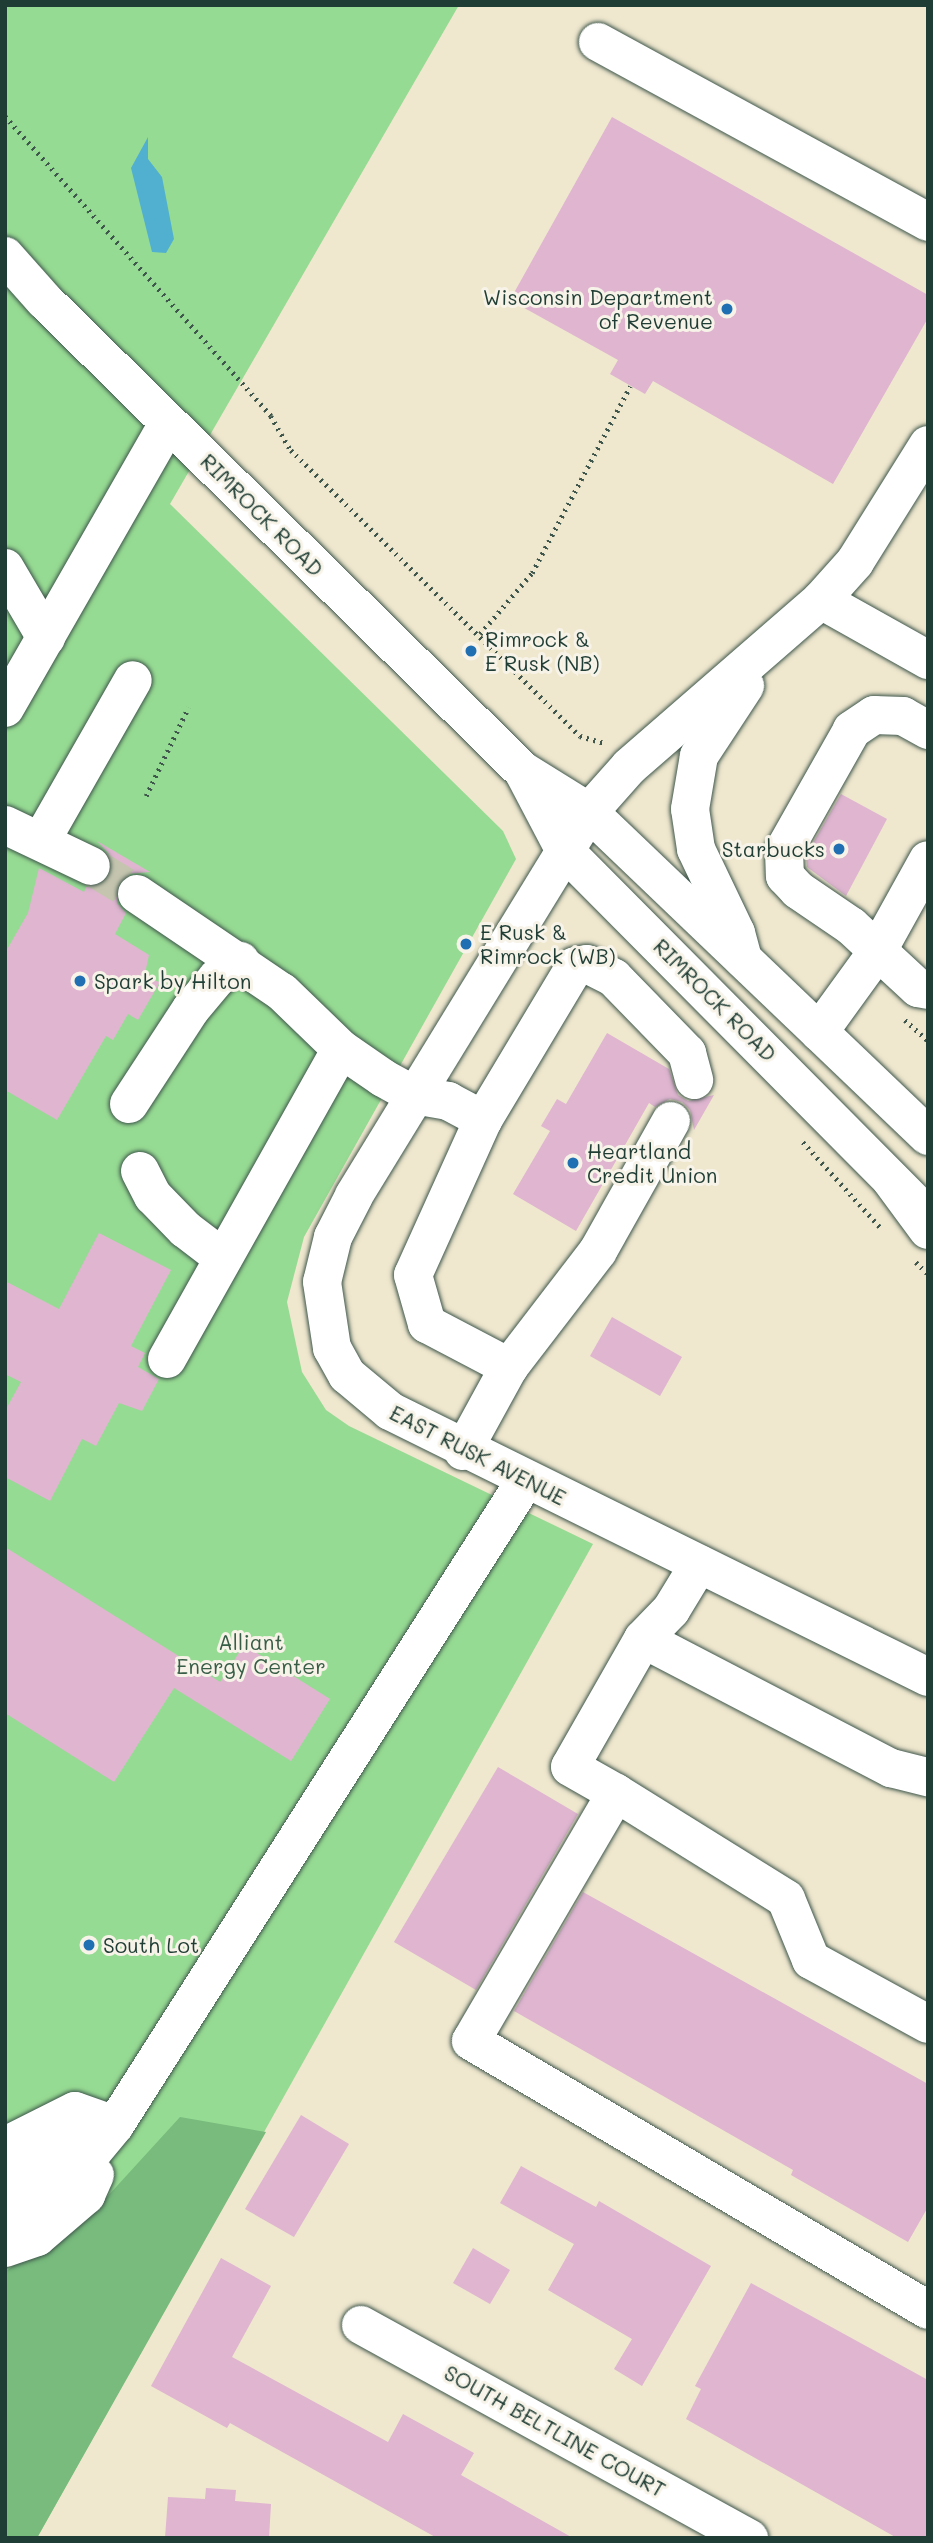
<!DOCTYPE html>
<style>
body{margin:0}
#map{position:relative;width:933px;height:2543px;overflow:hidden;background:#efe7ce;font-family:Mali,sans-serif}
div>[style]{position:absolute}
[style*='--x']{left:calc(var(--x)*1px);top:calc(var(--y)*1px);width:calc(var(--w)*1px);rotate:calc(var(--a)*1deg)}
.green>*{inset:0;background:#96db93}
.forest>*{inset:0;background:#78bb7d}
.water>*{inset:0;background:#51b0d0}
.building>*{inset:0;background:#dfb5d0}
.minor-tunnel>*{height:38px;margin-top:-19px;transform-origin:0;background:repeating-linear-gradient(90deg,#c5c5af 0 38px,transparent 0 57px)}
.path>*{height:4.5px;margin-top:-2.25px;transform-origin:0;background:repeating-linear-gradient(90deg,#3e564b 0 2px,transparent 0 7px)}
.roads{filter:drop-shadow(0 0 2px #3e564b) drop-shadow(0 0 2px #3e564b)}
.minor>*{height:38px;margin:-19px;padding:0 19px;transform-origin:19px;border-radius:19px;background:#fff}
.major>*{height:38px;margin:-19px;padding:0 19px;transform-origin:19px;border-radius:19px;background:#fff}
.highway>*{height:38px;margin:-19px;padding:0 19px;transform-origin:19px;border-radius:19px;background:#fff}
.dots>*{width:19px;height:19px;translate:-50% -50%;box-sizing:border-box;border:4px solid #f7f3e8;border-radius:50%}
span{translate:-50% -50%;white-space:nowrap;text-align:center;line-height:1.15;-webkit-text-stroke:6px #f7f3e8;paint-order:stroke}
.poi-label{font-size:21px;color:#1f3d34}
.right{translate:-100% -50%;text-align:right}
.left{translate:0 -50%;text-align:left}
.street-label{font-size:21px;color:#1f3d34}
.park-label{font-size:21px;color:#375d47}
.frame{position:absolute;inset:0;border:7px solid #1f3d34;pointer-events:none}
</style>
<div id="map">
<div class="green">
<i style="clip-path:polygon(5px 5px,459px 5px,170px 504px,503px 831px,516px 859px,304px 1237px,287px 1302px,302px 1372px,326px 1410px,349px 1426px,593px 1544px,37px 2538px,5px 2538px)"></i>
</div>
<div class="forest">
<i style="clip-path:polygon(180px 2117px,266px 2132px,37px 2538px,5px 2538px,5px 2272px,106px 2198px)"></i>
</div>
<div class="water">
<i style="clip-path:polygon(148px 137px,148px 159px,162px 177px,174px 239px,166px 253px,152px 252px,131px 168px)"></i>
</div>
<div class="building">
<i style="clip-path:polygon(612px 117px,928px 295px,928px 318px,833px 484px,653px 381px,645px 394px,610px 374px,618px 360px,510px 300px)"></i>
<i style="clip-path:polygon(841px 794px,887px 819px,846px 896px,807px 867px,806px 855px)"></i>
<i style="clip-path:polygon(97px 841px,150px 872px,128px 874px,119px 882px,117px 903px,126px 913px,115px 934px,149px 955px,144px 978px,160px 982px,138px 1020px,128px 1014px,113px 1040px,106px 1036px,57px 1120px,5px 1090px,5px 953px,28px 913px,39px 868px,84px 892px,86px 887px,103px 884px,110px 876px,109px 854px)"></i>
<i style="clip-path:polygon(607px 1033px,669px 1069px,678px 1095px,688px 1101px,714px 1095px,694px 1130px,690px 1110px,682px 1102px,670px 1099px,655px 1107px,649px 1103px,576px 1231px,513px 1194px,550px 1131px,541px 1126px,557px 1099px,566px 1104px)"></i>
<i style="clip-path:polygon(99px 1233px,171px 1270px,131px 1346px,145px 1353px,138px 1367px,159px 1379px,142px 1411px,119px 1403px,96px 1446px,82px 1439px,50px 1501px,5px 1477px,5px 1411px,21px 1382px,5px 1374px,5px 1281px,59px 1309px)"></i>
<i style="clip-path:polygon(612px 1317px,682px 1357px,660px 1396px,590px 1356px)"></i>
<i style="clip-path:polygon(5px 1547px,220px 1682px,244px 1645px,330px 1699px,291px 1761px,174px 1688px,114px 1782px,5px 1713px)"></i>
<i style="clip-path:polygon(498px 1767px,578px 1814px,476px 1990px,394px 1942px)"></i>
<i style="clip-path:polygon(583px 1892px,928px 2084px,928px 2207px,908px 2242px,791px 2175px,793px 2170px,514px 2011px)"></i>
<i style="clip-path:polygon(301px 2115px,349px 2144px,294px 2237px,245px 2209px)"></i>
<i style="clip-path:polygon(521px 2166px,596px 2207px,599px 2201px,711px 2266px,642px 2386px,614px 2369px,632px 2339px,548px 2290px,574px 2244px,500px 2203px)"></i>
<i style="clip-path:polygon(473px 2248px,510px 2270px,490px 2304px,453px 2283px)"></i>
<i style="clip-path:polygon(221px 2258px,271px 2286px,232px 2357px,388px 2442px,403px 2414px,474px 2453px,461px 2475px,573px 2538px,437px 2538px,230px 2423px,227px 2428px,151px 2386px)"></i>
<i style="clip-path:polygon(751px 2283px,928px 2380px,928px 2538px,897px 2538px,686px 2419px,701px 2389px,695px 2386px)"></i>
<i style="clip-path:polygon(206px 2488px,236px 2490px,235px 2501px,271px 2504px,269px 2538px,165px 2538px,168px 2497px,205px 2499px)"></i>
</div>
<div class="minor-tunnel">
<i style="--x:91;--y:866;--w:54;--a:31.3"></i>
</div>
<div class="path">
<i style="--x:5;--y:116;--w:401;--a:48.4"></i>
<i style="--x:271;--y:416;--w:39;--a:60"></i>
<i style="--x:291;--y:450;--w:407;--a:44.7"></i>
<i style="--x:580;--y:736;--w:26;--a:16"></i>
<i style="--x:480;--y:634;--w:80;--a:-49.6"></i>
<i style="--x:532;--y:573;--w:211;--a:-62.3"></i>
<i style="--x:146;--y:796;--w:98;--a:-64.5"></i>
<i style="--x:905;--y:1020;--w:31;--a:42"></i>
<i style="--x:803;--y:1142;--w:118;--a:47.8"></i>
<i style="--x:916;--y:1262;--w:17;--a:45"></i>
</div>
<div class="roads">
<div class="minor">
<i style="--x:598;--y:42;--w:376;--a:28.6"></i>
<i style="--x:928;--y:445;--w:138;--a:122"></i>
<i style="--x:855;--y:562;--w:51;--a:131.8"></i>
<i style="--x:821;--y:600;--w:254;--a:139"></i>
<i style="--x:629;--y:767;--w:60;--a:131.6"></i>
<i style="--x:589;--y:812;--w:450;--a:121.5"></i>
<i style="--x:354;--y:1196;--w:46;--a:117.1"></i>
<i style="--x:333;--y:1237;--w:46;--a:103.7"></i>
<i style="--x:322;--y:1282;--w:67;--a:81.4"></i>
<i style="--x:332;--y:1348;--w:31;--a:61"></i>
<i style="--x:347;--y:1375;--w:56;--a:39.9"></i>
<i style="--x:390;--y:1411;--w:600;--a:26.31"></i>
<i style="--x:5;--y:568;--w:81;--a:59.6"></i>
<i style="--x:821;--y:600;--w:123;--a:29.3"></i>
<i style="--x:5;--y:708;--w:328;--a:-60.2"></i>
<i style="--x:928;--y:730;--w:29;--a:-151"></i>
<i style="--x:903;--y:716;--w:29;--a:-178"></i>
<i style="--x:874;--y:715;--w:27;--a:146"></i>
<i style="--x:852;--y:730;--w:138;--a:119.5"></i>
<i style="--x:784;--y:850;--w:26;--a:88"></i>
<i style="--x:785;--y:876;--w:19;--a:47"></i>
<i style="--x:798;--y:890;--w:64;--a:34.2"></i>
<i style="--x:851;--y:926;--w:91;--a:42.8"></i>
<i style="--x:918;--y:988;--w:10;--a:11"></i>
<i style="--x:5;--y:825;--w:95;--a:25.5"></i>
<i style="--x:41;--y:841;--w:185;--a:-60.3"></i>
<i style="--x:137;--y:894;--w:175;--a:34.1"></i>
<i style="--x:282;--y:992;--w:82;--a:44"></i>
<i style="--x:341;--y:1049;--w:51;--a:34.6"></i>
<i style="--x:383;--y:1078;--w:35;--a:29"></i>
<i style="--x:414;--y:1095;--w:35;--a:10"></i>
<i style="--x:448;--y:1101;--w:40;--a:28"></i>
<i style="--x:483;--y:1120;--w:170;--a:114.3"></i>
<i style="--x:413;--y:1275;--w:51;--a:74.1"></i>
<i style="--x:427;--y:1324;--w:93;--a:27.7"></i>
<i style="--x:743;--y:959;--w:27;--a:-105"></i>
<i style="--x:736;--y:933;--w:93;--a:-115.5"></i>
<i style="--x:696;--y:849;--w:40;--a:-98.5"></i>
<i style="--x:690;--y:809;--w:54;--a:-80.4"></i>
<i style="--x:699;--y:756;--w:84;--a:-56.7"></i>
<i style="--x:819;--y:1032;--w:99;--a:-54.1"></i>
<i style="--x:877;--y:952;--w:105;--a:-61"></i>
<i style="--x:129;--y:1104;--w:113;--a:-56.9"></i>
<i style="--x:191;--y:1009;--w:40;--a:-50"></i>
<i style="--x:217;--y:978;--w:29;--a:-36"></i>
<i style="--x:483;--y:1120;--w:179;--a:-59.1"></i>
<i style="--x:575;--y:966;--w:12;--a:-9"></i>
<i style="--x:587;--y:964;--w:30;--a:27"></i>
<i style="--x:614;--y:978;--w:105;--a:45.8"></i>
<i style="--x:687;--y:1053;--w:28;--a:75"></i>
<i style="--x:140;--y:1171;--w:28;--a:63"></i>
<i style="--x:153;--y:1196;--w:46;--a:45.9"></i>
<i style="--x:185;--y:1229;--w:48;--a:37.3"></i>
<i style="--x:167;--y:1359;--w:355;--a:-60.7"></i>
<i style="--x:463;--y:1451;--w:96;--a:-61.3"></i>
<i style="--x:509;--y:1367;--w:146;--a:-52.5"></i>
<i style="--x:598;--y:1251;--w:149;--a:-60.7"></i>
<i style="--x:699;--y:1564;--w:54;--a:121.3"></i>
<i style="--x:671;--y:1610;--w:40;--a:134"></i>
<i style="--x:643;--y:1639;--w:147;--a:119.7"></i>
<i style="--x:570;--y:1767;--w:53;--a:29.5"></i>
<i style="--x:616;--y:1793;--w:287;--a:120.3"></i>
<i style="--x:471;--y:2041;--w:530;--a:30.48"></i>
<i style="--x:643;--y:1639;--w:280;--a:27.5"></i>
<i style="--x:891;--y:1768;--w:38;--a:14"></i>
<i style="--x:616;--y:1793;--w:200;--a:31.9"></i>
<i style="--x:786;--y:1899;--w:66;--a:67.7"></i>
<i style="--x:811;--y:1960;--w:133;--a:28.7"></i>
<i style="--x:5;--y:2146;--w:78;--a:-26.6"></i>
<i style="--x:75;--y:2111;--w:42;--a:19.3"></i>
<i style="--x:5;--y:2182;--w:108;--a:-27.5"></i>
<i style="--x:5;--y:2213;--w:68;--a:-25.4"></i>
<i style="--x:66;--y:2184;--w:77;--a:-50.3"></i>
<i style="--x:115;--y:2125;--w:763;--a:-57.52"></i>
<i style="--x:5;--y:2248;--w:34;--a:-19"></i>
<i style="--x:37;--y:2237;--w:65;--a:-40.6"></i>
<i style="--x:86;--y:2195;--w:22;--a:-66"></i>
<i style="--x:361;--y:2325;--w:443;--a:28.8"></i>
</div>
<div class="major">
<i style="--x:5;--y:256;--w:59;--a:48.4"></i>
<i style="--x:44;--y:300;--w:672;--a:44.52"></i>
<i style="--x:523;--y:771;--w:78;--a:31.8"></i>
<i style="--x:589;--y:812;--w:469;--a:43.7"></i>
<i style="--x:524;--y:773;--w:88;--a:62.3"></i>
<i style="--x:565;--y:851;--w:495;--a:45.2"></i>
</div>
<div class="highway">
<i style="--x:891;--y:1180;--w:62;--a:53.5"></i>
</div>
</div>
<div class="dots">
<i style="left:727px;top:309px;background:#1f6fb2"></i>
<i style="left:471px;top:651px;background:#1f6fb2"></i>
<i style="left:839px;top:849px;background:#1f6fb2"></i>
<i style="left:466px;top:944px;background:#1f6fb2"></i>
<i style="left:80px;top:981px;background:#1f6fb2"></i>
<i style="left:573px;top:1163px;background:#1f6fb2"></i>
<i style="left:89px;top:1945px;background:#1f6fb2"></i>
</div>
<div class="poi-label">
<span class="right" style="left:713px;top:309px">Wisconsin Department<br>of Revenue</span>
<span class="left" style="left:485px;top:651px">Rimrock &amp;<br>E Rusk (NB)</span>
<span class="right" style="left:825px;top:849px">Starbucks</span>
<span class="left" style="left:480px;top:944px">E Rusk &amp;<br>Rimrock (WB)</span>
<span class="left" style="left:94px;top:981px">Spark by Hilton</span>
<span class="left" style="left:587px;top:1163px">Heartland<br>Credit Union</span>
<span class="left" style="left:103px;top:1945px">South Lot</span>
</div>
<div class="street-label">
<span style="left:262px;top:515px;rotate:45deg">RIMROCK ROAD</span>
<span style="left:715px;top:1000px;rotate:45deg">RIMROCK ROAD</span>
<span style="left:478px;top:1455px;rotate:27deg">EAST RUSK AVENUE</span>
<span style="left:555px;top:2431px;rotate:29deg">SOUTH BELTLINE COURT</span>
</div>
<div class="park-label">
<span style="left:251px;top:1654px">Alliant<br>Energy Center</span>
</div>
<div class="frame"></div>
</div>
